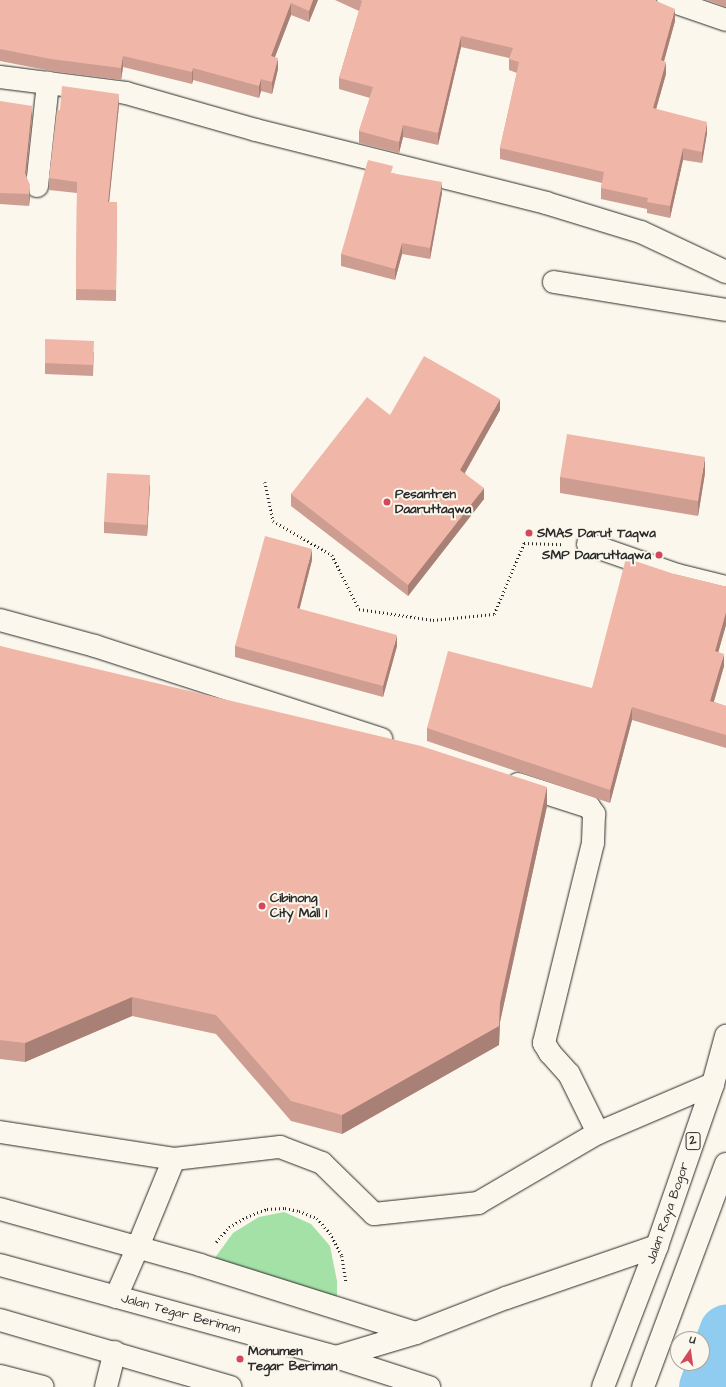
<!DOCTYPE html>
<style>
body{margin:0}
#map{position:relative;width:726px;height:1387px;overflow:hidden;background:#fbf7ec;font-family:"Architects Daughter",sans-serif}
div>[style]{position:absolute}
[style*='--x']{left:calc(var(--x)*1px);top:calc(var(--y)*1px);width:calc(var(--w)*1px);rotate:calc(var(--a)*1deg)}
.green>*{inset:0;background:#a4e1a7}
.river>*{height:55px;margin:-27.5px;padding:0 27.5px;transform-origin:27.5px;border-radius:27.5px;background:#8fccf0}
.path>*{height:2.5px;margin-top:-1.25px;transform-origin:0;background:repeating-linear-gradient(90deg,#2b2b2b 0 1px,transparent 0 4px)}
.roads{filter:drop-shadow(0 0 1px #2b2b2b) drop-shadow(0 0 1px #2b2b2b)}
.minor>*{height:22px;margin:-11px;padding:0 11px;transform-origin:11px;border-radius:11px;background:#fbf7ec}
.major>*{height:22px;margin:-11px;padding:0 11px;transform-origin:11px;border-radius:11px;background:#fbf7ec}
.highway>*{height:22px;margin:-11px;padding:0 11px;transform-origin:11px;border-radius:11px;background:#fbf7ec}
.wall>*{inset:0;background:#ce9d91}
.shaded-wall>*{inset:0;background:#a88076}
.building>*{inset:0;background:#f0b7a9}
.dots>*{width:11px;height:11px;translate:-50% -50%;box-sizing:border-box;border:2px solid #fbf7ec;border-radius:50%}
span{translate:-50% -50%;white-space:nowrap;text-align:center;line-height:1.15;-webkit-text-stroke:4px #fbf7ec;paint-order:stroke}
.shield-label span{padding:1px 3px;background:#fbf7ec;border:1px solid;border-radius:3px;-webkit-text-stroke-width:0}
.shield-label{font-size:12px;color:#2b2b2b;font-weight:700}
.poi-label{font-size:13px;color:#2b2b2b;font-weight:700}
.left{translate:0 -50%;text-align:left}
.right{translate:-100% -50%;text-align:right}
.street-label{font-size:13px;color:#2b2b2b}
.north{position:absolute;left:670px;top:1331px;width:40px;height:40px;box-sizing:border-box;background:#fbf7ec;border:1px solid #a8a59f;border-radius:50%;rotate:13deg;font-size:11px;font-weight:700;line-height:16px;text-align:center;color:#2b2b2b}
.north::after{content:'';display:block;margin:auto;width:14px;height:18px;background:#d1495b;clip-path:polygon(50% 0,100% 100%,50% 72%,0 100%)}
</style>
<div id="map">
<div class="green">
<i style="clip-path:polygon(284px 1212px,311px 1224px,330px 1246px,337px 1281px,337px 1306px,209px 1266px,233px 1233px,259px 1217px)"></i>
</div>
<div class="river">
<i style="--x:706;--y:1387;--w:59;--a:-70"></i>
</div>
<div class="path">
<i style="--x:265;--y:482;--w:40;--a:78"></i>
<i style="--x:273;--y:521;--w:68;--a:30"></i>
<i style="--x:332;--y:555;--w:60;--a:63.4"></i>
<i style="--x:359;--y:609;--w:75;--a:8.5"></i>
<i style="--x:433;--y:620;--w:61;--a:-5.6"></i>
<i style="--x:494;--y:614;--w:77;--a:-67.1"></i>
<i style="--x:524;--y:543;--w:38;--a:2"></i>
<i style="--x:216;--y:1242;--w:20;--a:-49"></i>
<i style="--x:229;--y:1227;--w:20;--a:-30"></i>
<i style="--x:246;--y:1217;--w:22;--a:-21"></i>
<i style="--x:267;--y:1209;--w:18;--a:-3"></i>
<i style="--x:285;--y:1208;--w:14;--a:12"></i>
<i style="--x:299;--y:1211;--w:19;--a:21"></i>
<i style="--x:317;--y:1218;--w:20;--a:49"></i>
<i style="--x:330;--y:1233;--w:26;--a:62"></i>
<i style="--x:342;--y:1256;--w:26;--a:81"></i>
</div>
<div class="roads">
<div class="minor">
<i style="--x:668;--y:0;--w:61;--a:19"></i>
<i style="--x:0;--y:77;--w:127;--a:7.2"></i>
<i style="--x:126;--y:93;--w:135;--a:15.9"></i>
<i style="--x:256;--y:130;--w:299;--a:14.1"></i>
<i style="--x:546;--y:203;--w:99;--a:17"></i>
<i style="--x:641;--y:232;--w:94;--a:25.2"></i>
<i style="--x:37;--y:186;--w:104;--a:-83.9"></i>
<i style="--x:554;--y:282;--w:174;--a:9.2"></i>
<i style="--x:588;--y:544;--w:94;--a:19.2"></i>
<i style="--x:677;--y:575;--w:50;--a:13.8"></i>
<i style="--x:0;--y:620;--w:98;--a:15.3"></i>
<i style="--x:95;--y:646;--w:301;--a:18"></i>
<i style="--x:518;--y:784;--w:75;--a:17.9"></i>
<i style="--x:589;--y:807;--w:9;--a:54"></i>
<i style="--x:594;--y:814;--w:29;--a:92"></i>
<i style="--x:593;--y:843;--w:206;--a:103.8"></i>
<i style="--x:544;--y:1043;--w:12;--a:59"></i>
<i style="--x:550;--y:1053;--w:28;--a:48"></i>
<i style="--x:569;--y:1074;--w:66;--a:63.8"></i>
<i style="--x:0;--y:1132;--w:176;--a:8.8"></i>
<i style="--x:174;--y:1159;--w:107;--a:-6.5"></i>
<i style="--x:280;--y:1147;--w:45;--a:20.9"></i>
<i style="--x:322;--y:1163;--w:73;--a:44.4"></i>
<i style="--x:374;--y:1214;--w:105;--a:-6"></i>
<i style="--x:478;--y:1203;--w:139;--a:-30.3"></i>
<i style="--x:598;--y:1133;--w:125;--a:-23.1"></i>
<i style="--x:137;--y:1249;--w:97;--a:-67.7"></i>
<i style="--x:106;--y:1387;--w:36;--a:-76"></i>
</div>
<div class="major">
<i style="--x:0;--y:1209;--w:208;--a:15.6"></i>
<i style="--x:200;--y:1265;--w:226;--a:17.5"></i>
<i style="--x:0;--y:1265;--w:348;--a:15.3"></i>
<i style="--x:336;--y:1357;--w:98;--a:17.9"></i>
<i style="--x:116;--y:1297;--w:52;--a:-66.4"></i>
<i style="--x:0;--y:1320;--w:240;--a:16.2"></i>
<i style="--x:0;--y:1376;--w:44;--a:14.3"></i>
</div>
<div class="highway">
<i style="--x:336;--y:1357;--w:84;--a:-16.7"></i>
<i style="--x:416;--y:1333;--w:97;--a:-21.3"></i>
<i style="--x:506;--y:1298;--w:160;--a:-19"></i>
<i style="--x:603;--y:1387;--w:151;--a:-69"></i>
<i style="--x:657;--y:1246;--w:171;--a:-70.9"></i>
<i style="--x:713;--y:1084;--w:50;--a:-74.8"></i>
<i style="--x:643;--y:1387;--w:238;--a:-69.6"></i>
</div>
</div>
<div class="wall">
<i style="clip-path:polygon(0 0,318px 0,309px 22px,291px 15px,275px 57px,278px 69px,272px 94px,261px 91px,259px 98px,193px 80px,192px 84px,123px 67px,121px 80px,51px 71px,0 61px)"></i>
<i style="clip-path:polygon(335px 0,654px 0,675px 21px,664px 61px,666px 74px,656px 109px,707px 133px,702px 163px,683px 160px,670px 218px,647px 213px,647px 209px,601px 199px,601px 188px,602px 183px,500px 159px,500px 148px,517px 73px,509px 70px,509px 58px,461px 47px,438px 145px,403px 137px,399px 153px,359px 143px,359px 131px,370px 98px,339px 89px,339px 78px,359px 11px)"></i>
<i style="clip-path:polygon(707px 0,726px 0,726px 7px)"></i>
<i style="clip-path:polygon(0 101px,32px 117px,26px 175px,30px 196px,29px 206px,0 204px)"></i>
<i style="clip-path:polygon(119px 105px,109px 202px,117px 202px,116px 301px,76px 300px,77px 193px,49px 190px,49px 178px,60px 110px)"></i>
<i style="clip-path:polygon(393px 173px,442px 193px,430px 259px,402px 254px,395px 280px,341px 266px,341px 254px)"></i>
<i style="clip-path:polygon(94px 352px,93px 376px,45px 374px,45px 363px)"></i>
<i style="clip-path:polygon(500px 410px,465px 473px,484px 499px,408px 596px,291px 506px,291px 494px,390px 415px)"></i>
<i style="clip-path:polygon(705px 473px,698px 516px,560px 493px,560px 477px)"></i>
<i style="clip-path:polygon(150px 486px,147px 536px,104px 533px,104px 522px)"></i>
<i style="clip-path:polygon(312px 560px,299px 609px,397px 646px,383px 697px,235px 657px,235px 646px)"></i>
<i style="clip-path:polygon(674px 574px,723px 586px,726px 586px,726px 625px,718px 652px,724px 666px,714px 702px,726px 706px,726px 748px,632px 720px,610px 803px,427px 741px,427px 728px,592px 688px)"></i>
<i style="clip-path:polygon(0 646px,547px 806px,500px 1022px,499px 1045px,342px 1134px,291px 1121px,216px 1034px,132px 1016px,25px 1062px,0 1059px)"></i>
</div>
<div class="shaded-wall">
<i style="clip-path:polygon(313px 0,318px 0,309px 22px,309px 11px)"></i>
<i style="clip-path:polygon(291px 3px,291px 15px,271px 67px,271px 56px)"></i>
<i style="clip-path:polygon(675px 9px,675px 21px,661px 72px,661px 60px)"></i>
<i style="clip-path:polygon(461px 36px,461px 47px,438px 145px,438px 133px)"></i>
<i style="clip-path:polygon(123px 56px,123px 67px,121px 80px,121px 68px)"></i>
<i style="clip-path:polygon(278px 58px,278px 69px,272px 94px,272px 82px)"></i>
<i style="clip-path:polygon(666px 62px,666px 74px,653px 120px,653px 108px)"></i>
<i style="clip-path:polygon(193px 68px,193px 80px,192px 84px,192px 72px)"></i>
<i style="clip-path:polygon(261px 79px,261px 91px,259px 98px,259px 86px)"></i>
<i style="clip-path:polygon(119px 94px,119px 105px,108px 213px,108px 202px)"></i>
<i style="clip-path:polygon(32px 106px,32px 117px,25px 185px,25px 173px)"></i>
<i style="clip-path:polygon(707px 122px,707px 133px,702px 163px,702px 152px)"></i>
<i style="clip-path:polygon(403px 125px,403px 137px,399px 153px,399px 142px)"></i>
<i style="clip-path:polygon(683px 148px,683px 160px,670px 218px,670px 206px)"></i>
<i style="clip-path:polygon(442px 182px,442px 193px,430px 259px,430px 248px)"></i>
<i style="clip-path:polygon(30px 185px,30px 196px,29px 206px,29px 194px)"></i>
<i style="clip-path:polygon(402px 243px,402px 254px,395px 280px,395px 269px)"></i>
<i style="clip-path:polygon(500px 399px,500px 410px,460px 481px,460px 470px)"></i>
<i style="clip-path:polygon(705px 457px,705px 473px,698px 516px,698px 501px)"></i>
<i style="clip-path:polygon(150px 475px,150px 486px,147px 536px,147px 525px)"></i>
<i style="clip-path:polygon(484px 488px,484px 499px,408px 596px,408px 585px)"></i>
<i style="clip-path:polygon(312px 549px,312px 560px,297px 619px,297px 608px)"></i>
<i style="clip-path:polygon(726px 612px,726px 625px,715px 664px,715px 651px)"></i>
<i style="clip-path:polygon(397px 635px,397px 646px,383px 697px,383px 686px)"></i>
<i style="clip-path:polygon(724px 654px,724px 666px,710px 714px,710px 701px)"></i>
<i style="clip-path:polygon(632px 707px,632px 720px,610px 803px,610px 790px)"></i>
<i style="clip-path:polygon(547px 787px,547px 806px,500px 1022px,499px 1045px,342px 1134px,342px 1115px)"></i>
<i style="clip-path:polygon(132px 997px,132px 1016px,25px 1062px,25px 1043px)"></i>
</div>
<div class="building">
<i style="clip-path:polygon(0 0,313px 0,309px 11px,291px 3px,271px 56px,278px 58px,272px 82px,261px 79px,259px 86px,193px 68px,192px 72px,123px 56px,121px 68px,51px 59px,0 49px)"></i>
<i style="clip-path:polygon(360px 0,654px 0,675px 9px,661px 60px,666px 62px,653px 108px,707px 122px,702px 152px,683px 148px,670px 206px,647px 202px,648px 198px,601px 188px,604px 172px,500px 148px,519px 62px,509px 59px,513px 48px,461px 36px,438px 133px,403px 125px,399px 142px,359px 131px,373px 87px,339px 78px,362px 1px)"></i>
<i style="clip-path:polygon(62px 86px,119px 94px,108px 202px,117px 202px,116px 290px,76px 289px,77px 182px,49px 178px,57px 110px,60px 110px)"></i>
<i style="clip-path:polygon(0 101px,32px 106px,25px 173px,30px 185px,29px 194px,0 193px)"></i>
<i style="clip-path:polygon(368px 160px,393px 166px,391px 173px,442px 182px,430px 248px,402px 243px,395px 269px,341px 254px)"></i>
<i style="clip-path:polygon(45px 339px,94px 341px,93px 365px,45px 363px)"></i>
<i style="clip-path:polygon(424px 356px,500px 399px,460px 470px,484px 488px,408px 585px,291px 494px,367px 397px,390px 415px)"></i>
<i style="clip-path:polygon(567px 434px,705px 457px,698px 501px,560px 477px)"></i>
<i style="clip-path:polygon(107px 473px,150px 475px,147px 525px,104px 522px)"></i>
<i style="clip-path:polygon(265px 536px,312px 549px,297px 608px,397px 635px,383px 686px,235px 646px)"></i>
<i style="clip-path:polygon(626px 558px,674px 574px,723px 586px,726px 586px,726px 612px,715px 651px,724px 654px,710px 701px,726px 706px,726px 735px,632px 707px,610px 790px,427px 728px,448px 651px,592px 688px)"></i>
<i style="clip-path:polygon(0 646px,421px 746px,547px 787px,500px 1003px,499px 1026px,342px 1115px,291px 1101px,216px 1015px,132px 997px,25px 1043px,0 1040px)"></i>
</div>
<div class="dots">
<i style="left:387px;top:502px;background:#d1495b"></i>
<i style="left:529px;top:533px;background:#d1495b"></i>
<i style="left:659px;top:555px;background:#d1495b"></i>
<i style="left:262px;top:906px;background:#d1495b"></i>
<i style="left:240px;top:1359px;background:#d1495b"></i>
</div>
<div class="shield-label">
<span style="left:693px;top:1141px">2</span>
</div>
<div class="poi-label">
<span class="left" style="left:395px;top:502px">Pesantren<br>Daaruttaqwa</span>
<span class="left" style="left:537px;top:533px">SMAS Darut Taqwa</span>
<span class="right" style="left:651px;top:555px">SMP Daaruttaqwa</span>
<span class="left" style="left:270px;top:906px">Cibinong<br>City Mall 1</span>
<span class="left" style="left:248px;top:1359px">Monumen<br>Tegar Beriman</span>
</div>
<div class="street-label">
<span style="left:668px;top:1213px;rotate:-71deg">Jalan Raya Bogor</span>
<span style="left:181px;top:1314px;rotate:15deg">Jalan Tegar Beriman</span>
</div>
<div class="north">U</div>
</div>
